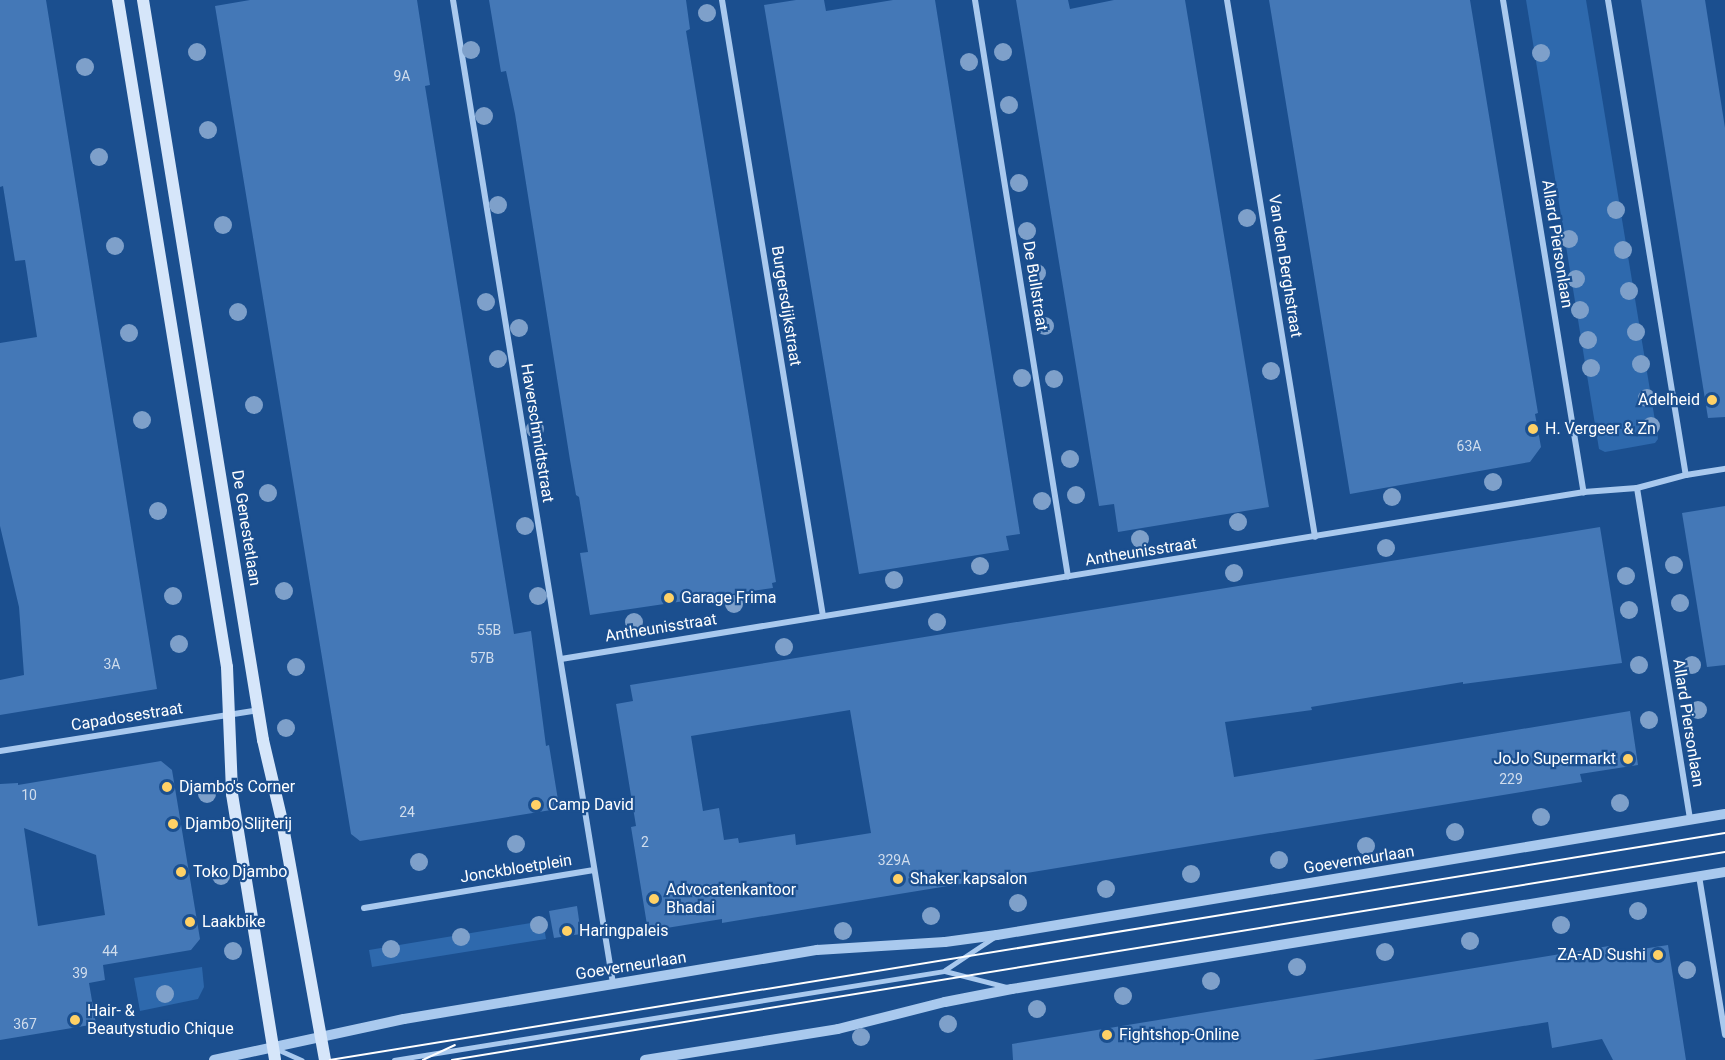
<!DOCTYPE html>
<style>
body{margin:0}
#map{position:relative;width:1725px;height:1060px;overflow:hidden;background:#1b4f8f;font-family:Roboto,sans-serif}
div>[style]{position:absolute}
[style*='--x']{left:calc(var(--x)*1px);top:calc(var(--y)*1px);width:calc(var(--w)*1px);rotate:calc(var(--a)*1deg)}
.green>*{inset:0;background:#2e69ad}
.building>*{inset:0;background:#4478b7}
.service>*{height:4.5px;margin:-2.25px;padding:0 2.25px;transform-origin:2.25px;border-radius:2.25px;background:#a9c9ee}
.minor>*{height:6px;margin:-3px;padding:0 3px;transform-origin:3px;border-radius:3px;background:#a9c9ee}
.tertiary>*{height:10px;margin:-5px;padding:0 5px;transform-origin:5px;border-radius:5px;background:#a9c9ee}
.secondary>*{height:12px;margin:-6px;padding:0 6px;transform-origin:6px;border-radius:6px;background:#d6e6fa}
.tram>*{height:1.5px;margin:-0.75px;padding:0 0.75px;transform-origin:0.75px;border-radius:0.75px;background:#fff}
.trees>*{width:18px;height:18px;margin:-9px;border-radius:50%;background:#7ea0ca}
.dots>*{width:16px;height:16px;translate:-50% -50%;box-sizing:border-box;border:3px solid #1b4f8f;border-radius:50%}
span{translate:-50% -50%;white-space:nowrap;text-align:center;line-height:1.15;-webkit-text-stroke:4.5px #1b4f8f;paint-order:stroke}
.number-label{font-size:14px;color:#d0dded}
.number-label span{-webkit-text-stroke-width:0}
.street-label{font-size:16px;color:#fff}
.poi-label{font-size:16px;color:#fff}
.right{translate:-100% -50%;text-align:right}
.left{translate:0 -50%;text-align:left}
</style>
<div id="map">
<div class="green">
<i style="clip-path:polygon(1526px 0,1586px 0,1658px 439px,1655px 443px,1605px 452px,1599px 449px)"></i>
<i style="clip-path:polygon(543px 921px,546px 939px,372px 967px,369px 950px)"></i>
<i style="clip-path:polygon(202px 967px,204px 987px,198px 999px,140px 1011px,134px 978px)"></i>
</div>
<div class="building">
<i style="clip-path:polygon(0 0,46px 0,157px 689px,0 715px,0 680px,24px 675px,19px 607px,0 526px,0 343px,37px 337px,25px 260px,15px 261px,3px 186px,0 187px)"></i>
<i style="clip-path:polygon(250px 0,417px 0,430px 85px,425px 86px,514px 634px,531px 631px,546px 746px,549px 745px,558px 800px,551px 810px,360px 841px,351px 834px,215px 6px)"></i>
<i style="clip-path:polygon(489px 0,686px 0,690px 29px,686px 31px,776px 582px,772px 583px,773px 588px,590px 615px,580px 553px,588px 552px,579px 497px,576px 495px,570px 460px,515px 114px,506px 71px,501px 72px)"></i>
<i style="clip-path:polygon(796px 0,824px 0,826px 11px,893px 0,935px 0,1020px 534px,1006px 536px,1009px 550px,859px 574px,764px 5px)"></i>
<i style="clip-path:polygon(1016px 0,1068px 0,1070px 9px,1114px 0,1185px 0,1269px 507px,1118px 532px,1114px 504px,1099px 506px)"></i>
<i style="clip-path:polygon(1269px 0,1470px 0,1538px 413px,1535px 414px,1541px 447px,1530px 462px,1350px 494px)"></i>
<i style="clip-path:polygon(1641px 0,1705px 0,1725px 128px,1725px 417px,1708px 418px)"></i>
<i style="clip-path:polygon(1725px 506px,1725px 665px,1707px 667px,1682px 513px)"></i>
<i style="clip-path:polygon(evenodd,1600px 527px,1622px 663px,1463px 684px,1463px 682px,1311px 707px,1312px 710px,1225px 722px,1234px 777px,1630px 711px,1638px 765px,1580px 774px,1582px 782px,722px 923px,722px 919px,648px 931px,631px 827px,636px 826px,616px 704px,633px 701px,630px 685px,1600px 527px,850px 710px,871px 833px,796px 845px,795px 834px,739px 843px,738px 838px,724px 840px,719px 808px,703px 811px,691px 736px,850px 710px)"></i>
<i style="clip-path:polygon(evenodd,161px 761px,172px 770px,200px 939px,191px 950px,103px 965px,105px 980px,89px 983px,96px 1024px,0 1040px,0 784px,18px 783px,18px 785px,161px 761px,24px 828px,96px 855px,105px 915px,38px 926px,24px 828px)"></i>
<i style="clip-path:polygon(577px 906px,581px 934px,554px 938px,549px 911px)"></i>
<i style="clip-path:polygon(1668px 945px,1686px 1060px,1613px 1060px,1602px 1039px,1552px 1048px,1548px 1022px,1313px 1060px,1013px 1060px,1012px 1044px,1609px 946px,1610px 954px)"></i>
</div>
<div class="service">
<i style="--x:945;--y:970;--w:58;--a:-33.7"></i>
<i style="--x:277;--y:1049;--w:27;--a:24"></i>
<i style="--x:394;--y:1060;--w:558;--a:-9.18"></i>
<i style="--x:945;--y:971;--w:64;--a:14.5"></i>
</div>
<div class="minor">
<i style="--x:453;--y:0;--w:997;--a:80.76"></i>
<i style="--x:722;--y:0;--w:624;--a:80.69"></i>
<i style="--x:975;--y:0;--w:584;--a:80.84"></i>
<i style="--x:1227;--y:0;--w:544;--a:80.69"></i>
<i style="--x:1503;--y:0;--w:499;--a:80.7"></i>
<i style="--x:1608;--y:0;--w:481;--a:80.7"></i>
<i style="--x:1637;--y:488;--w:336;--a:80.9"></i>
<i style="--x:561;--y:659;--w:1037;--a:-9.27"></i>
<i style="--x:1584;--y:492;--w:53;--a:-4.3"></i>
<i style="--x:1637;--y:488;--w:51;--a:-14.9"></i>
<i style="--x:1686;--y:475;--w:39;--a:-9"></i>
<i style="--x:0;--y:751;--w:261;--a:-9"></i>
<i style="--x:1699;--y:876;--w:161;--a:80.7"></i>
<i style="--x:364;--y:908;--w:233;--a:-9.4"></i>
</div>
<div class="tertiary">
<i style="--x:214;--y:1060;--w:194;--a:-12.2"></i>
<i style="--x:404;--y:1019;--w:419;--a:-9.5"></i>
<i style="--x:817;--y:950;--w:128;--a:-3.6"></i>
<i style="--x:945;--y:942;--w:52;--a:-7.7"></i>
<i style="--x:997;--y:935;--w:738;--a:-9.44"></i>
<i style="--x:645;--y:1060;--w:195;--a:-9.1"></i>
<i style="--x:838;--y:1029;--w:110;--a:-14.2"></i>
<i style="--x:945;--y:1002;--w:68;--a:-11"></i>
<i style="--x:1012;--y:989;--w:723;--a:-9.32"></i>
</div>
<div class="secondary">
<i style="--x:118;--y:0;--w:676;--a:80.72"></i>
<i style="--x:227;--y:667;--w:127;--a:87.7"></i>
<i style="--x:232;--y:794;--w:269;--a:80.8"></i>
<i style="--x:143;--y:0;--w:750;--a:80.79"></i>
<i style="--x:263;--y:740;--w:83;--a:76.8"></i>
<i style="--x:282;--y:821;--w:243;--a:79.8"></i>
</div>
<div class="tram">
<i style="--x:330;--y:1060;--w:1413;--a:-9.24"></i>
<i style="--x:423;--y:1060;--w:35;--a:-25"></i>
<i style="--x:452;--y:1060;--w:1290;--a:-9.28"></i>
</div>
<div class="trees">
<i style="left:707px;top:13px"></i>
<i style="left:471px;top:50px"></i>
<i style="left:197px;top:52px"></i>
<i style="left:1003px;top:52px"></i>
<i style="left:1541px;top:53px"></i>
<i style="left:969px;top:62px"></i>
<i style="left:85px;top:67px"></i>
<i style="left:1009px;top:105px"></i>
<i style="left:484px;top:116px"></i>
<i style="left:208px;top:130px"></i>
<i style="left:99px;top:157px"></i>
<i style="left:1019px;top:183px"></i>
<i style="left:498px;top:205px"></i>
<i style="left:1616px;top:210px"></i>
<i style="left:1247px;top:218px"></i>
<i style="left:223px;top:225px"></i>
<i style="left:1027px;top:231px"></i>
<i style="left:1569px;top:239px"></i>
<i style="left:115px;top:246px"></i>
<i style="left:1623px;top:250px"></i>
<i style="left:1037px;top:273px"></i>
<i style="left:1576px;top:279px"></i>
<i style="left:1629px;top:291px"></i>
<i style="left:486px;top:302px"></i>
<i style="left:1580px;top:310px"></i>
<i style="left:238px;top:312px"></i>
<i style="left:1045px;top:326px"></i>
<i style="left:519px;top:328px"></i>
<i style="left:1636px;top:332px"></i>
<i style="left:129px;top:333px"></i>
<i style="left:1588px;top:340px"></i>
<i style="left:498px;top:359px"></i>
<i style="left:1641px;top:364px"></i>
<i style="left:1591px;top:368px"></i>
<i style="left:1271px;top:371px"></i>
<i style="left:1022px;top:378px"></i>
<i style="left:1054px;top:379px"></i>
<i style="left:1647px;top:398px"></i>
<i style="left:254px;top:405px"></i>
<i style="left:142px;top:420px"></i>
<i style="left:1651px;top:426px"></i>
<i style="left:535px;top:429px"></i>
<i style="left:1070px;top:459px"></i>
<i style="left:1493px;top:482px"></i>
<i style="left:268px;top:493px"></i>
<i style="left:1076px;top:495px"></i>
<i style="left:1392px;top:497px"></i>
<i style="left:1042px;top:501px"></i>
<i style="left:158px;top:511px"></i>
<i style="left:1238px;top:522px"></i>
<i style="left:525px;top:526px"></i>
<i style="left:1140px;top:539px"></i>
<i style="left:1386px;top:548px"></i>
<i style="left:1674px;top:565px"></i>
<i style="left:980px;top:566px"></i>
<i style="left:1234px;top:573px"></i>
<i style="left:1626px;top:576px"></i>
<i style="left:894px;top:580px"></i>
<i style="left:284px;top:591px"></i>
<i style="left:173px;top:596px"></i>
<i style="left:538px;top:596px"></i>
<i style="left:1680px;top:603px"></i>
<i style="left:734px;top:604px"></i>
<i style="left:1629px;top:610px"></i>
<i style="left:634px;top:622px"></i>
<i style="left:937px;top:622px"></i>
<i style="left:179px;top:644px"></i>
<i style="left:784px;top:647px"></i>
<i style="left:1639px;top:665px"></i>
<i style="left:1692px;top:665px"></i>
<i style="left:296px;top:667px"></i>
<i style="left:1698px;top:710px"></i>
<i style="left:1649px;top:720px"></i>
<i style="left:286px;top:728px"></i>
<i style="left:207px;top:794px"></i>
<i style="left:1620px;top:803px"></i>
<i style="left:1541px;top:817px"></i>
<i style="left:1455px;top:832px"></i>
<i style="left:516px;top:844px"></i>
<i style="left:1366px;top:846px"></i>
<i style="left:1279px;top:860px"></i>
<i style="left:419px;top:862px"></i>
<i style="left:1191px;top:874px"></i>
<i style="left:221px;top:876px"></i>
<i style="left:1106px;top:889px"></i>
<i style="left:1018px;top:903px"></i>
<i style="left:1638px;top:911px"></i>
<i style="left:931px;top:916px"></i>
<i style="left:539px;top:925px"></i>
<i style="left:1561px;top:925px"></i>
<i style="left:843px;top:931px"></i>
<i style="left:461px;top:937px"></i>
<i style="left:1470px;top:941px"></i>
<i style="left:391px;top:949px"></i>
<i style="left:233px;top:951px"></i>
<i style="left:1385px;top:952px"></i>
<i style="left:1297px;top:967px"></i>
<i style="left:1687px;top:970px"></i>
<i style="left:1211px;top:981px"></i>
<i style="left:165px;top:994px"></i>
<i style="left:1123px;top:996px"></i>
<i style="left:1037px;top:1009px"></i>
<i style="left:948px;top:1024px"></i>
<i style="left:861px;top:1037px"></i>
</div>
<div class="dots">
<i style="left:1712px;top:400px;background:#ffd166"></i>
<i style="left:1533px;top:429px;background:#ffd166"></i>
<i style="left:669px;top:598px;background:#ffd166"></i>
<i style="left:1628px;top:759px;background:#ffd166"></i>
<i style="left:167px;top:787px;background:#ffd166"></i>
<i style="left:536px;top:805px;background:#ffd166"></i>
<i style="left:173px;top:824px;background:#ffd166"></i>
<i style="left:181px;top:872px;background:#ffd166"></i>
<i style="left:898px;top:879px;background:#ffd166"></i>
<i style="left:654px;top:899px;background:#ffd166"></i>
<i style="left:190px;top:922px;background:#ffd166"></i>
<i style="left:567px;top:931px;background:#ffd166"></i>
<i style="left:1658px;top:955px;background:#ffd166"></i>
<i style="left:75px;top:1020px;background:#ffd166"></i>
<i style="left:1107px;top:1035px;background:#ffd166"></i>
</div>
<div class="number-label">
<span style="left:402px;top:76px">9A</span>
<span style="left:1469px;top:446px">63A</span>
<span style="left:489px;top:630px">55B</span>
<span style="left:482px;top:658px">57B</span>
<span style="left:112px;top:664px">3A</span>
<span style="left:1511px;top:779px">229</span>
<span style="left:29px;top:795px">10</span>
<span style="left:407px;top:812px">24</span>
<span style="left:645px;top:842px">2</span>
<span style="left:894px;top:860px">329A</span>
<span style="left:110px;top:951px">44</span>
<span style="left:80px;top:973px">39</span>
<span style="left:25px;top:1024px">367</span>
</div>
<div class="street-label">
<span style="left:1557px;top:244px;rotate:81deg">Allard Piersonlaan</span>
<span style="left:1285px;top:266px;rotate:81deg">Van den Berghstraat</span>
<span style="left:1035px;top:286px;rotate:81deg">De Bullstraat</span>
<span style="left:786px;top:306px;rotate:81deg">Burgersdijkstraat</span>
<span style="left:537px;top:433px;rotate:81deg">Haverschmidtstraat</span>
<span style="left:246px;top:528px;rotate:81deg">De Genestetlaan</span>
<span style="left:1141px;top:552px;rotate:-9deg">Antheunisstraat</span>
<span style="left:661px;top:628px;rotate:-9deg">Antheunisstraat</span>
<span style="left:127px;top:717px;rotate:-9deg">Capadosestraat</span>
<span style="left:1688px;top:723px;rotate:81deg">Allard Piersonlaan</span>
<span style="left:1359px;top:860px;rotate:-9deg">Goeverneurlaan</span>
<span style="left:516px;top:869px;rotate:-9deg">Jonckbloetplein</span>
<span style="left:631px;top:966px;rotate:-9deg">Goeverneurlaan</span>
</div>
<div class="poi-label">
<span class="right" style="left:1700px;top:400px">Adelheid</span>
<span class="left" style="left:1545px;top:429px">H. Vergeer &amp; Zn</span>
<span class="left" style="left:681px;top:598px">Garage Frima</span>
<span class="right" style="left:1616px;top:759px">JoJo Supermarkt</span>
<span class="left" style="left:179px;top:787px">Djambo's Corner</span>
<span class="left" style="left:548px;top:805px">Camp David</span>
<span class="left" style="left:185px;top:824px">Djambo Slijterij</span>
<span class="left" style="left:193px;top:872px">Toko Djambo</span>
<span class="left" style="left:910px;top:879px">Shaker kapsalon</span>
<span class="left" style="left:666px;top:899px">Advocatenkantoor<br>Bhadai</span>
<span class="left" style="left:202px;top:922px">Laakbike</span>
<span class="left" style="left:579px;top:931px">Haringpaleis</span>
<span class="right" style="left:1646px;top:955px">ZA-AD Sushi</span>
<span class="left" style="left:87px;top:1020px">Hair- &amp;<br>Beautystudio Chique</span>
<span class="left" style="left:1119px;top:1035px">Fightshop-Online</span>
</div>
</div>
